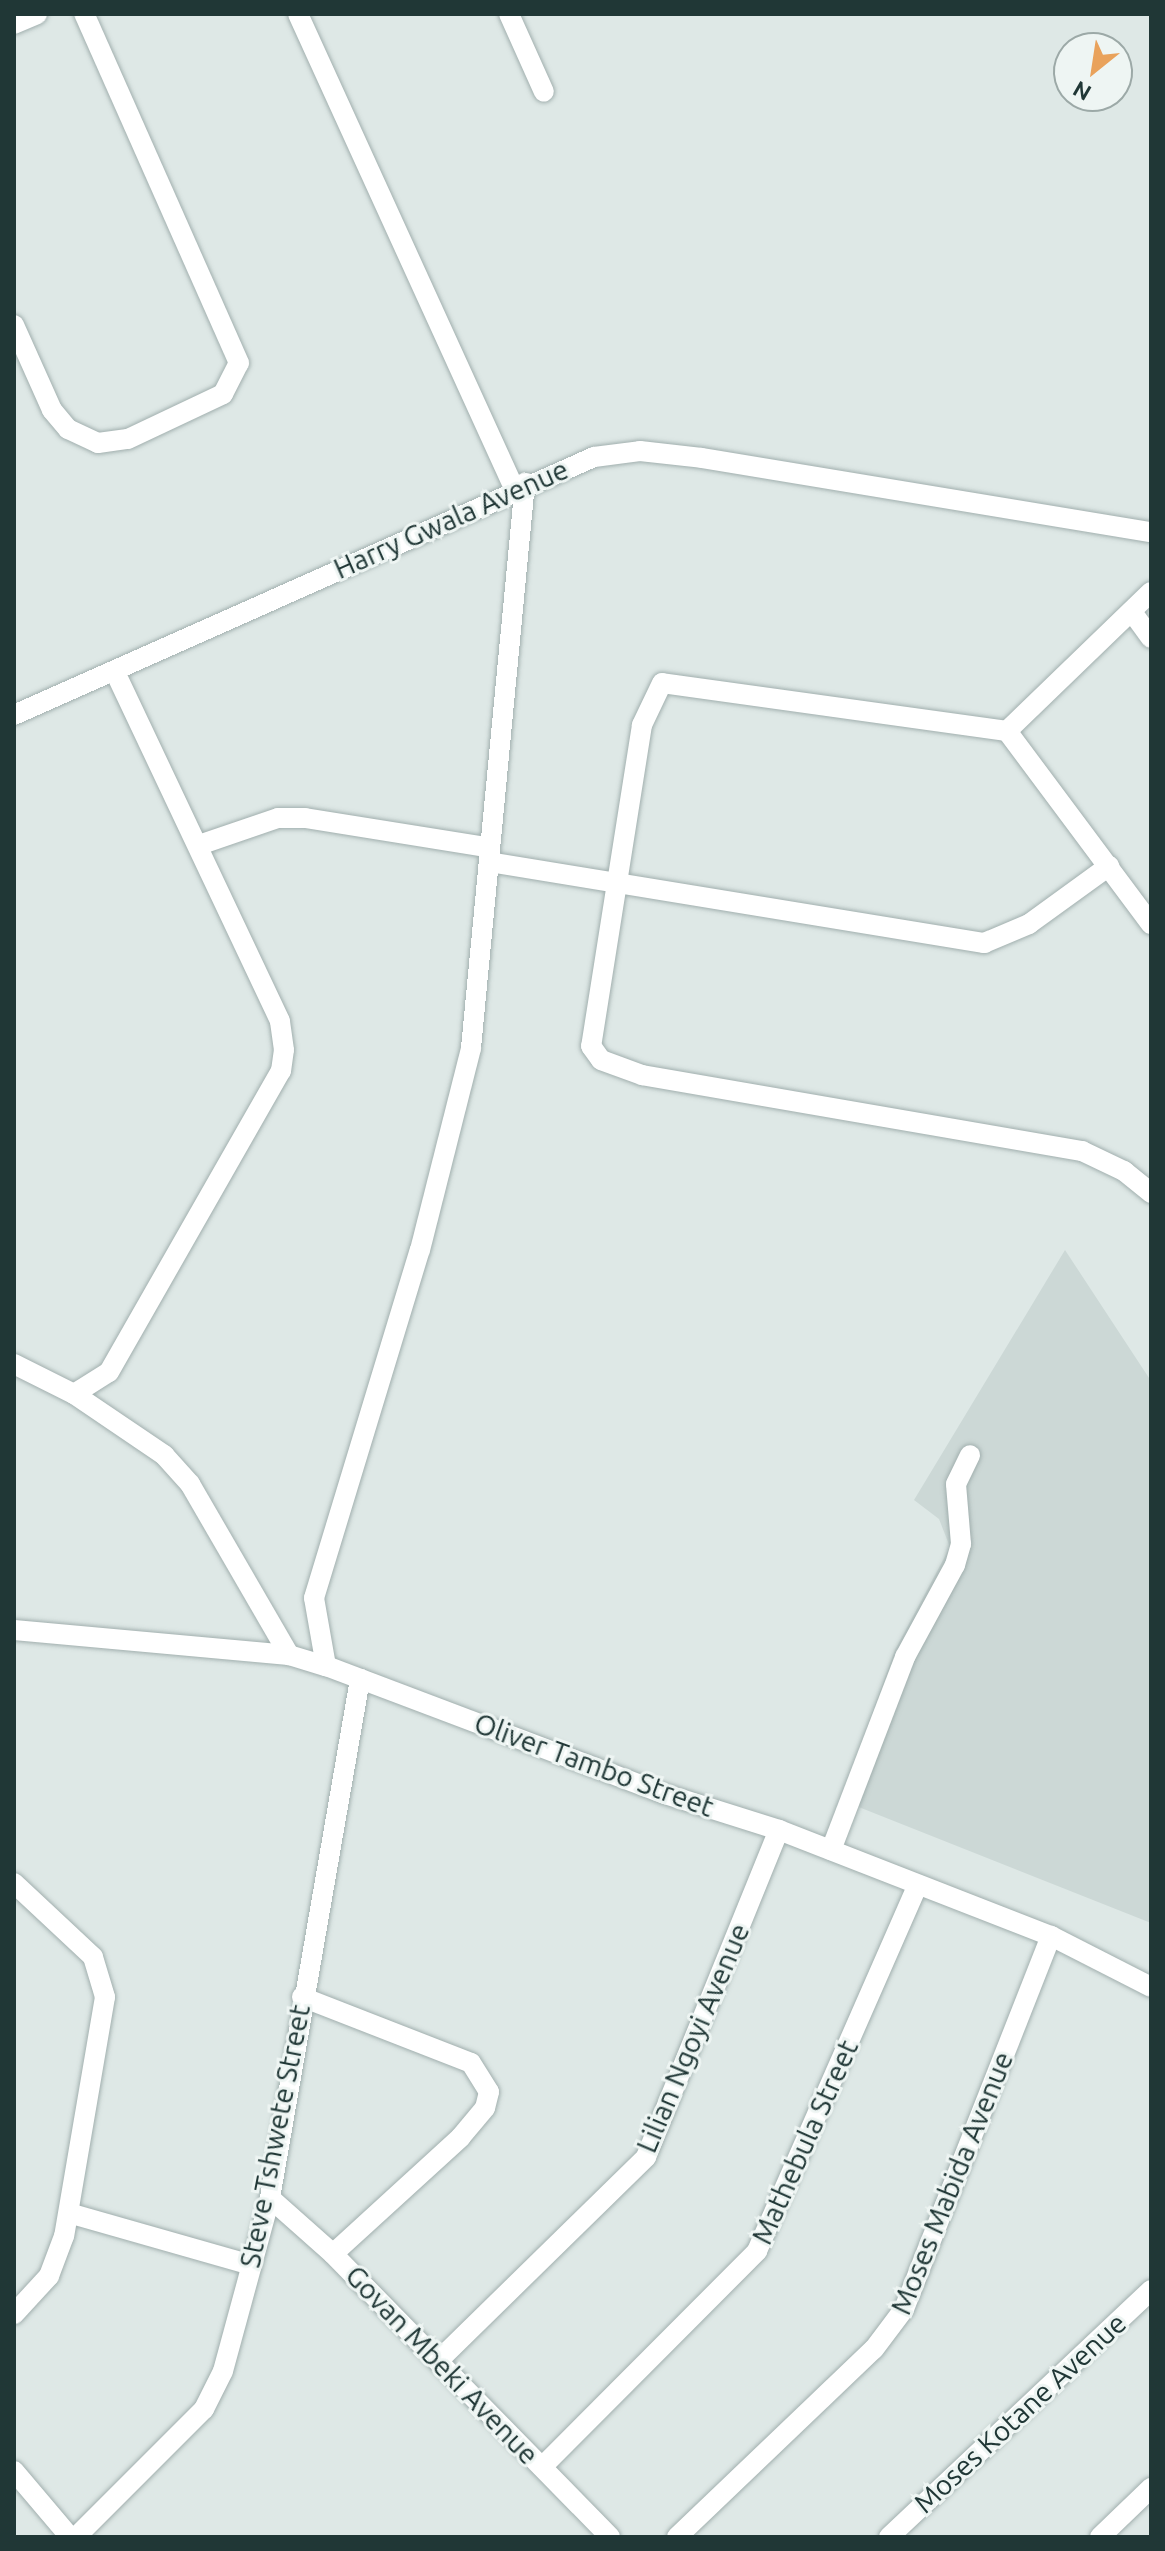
<!DOCTYPE html>
<style>
body{margin:0}
#map{position:relative;width:1165px;height:2551px;overflow:hidden;background:#dee8e6;font-family:Ubuntu,sans-serif}
div>[style]{position:absolute}
[style*='--x']{left:calc(var(--x)*1px);top:calc(var(--y)*1px);width:calc(var(--w)*1px);rotate:calc(var(--a)*1deg)}
.built>*{inset:0;background:#ccd8d6}
.roads{filter:drop-shadow(0 0 2px #a1afae) drop-shadow(0 0 2px #a1afae)}
.minor>*{height:20px;margin:-10px;padding:0 10px;transform-origin:10px;border-radius:10px;background:#fff}
span{translate:-50% -50%;white-space:nowrap;text-align:center;line-height:1.15;-webkit-text-stroke:6px #eef5f3;paint-order:stroke}
.street-label{font-size:28px;color:#203736}
.frame{position:absolute;inset:0;border:16px solid #203736;pointer-events:none}
.north{position:absolute;left:1053px;top:32px;width:80px;height:80px;box-sizing:border-box;background:#eef5f3;border:2px solid #9ca9a7;border-radius:50%;rotate:210deg;font-size:22px;font-weight:700;line-height:32px;text-align:center;color:#203736}
.north::after{content:'';display:block;margin:auto;width:28px;height:36px;background:#e9a25b;clip-path:polygon(50% 0,100% 100%,50% 72%,0 100%)}
</style>
<div id="map">
<div class="built">
<i style="clip-path:polygon(1065px 1250px,1151px 1381px,1151px 1923px,841px 1800px,895px 1650px,950px 1547px,939px 1519px,914px 1500px)"></i>
</div>
<div class="roads">
<div class="minor">
<i style="--x:298;--y:14;--w:521;--a:65.5"></i>
<i style="--x:509;--y:14;--w:85;--a:65.8"></i>
<i style="--x:14;--y:24;--w:25;--a:-23"></i>
<i style="--x:14;--y:325;--w:93;--a:65.9"></i>
<i style="--x:52;--y:410;--w:25;--a:50"></i>
<i style="--x:68;--y:429;--w:33;--a:25"></i>
<i style="--x:98;--y:443;--w:30;--a:-8"></i>
<i style="--x:128;--y:439;--w:105;--a:-25.3"></i>
<i style="--x:223;--y:394;--w:35;--a:-63"></i>
<i style="--x:239;--y:363;--w:382;--a:-113.9"></i>
<i style="--x:1132;--y:612;--w:32;--a:54"></i>
<i style="--x:14;--y:715;--w:635;--a:-23.98"></i>
<i style="--x:594;--y:457;--w:46;--a:-7.4"></i>
<i style="--x:640;--y:451;--w:62;--a:6.4"></i>
<i style="--x:702;--y:458;--w:455;--a:9.4"></i>
<i style="--x:1007;--y:731;--w:348;--a:-172.1"></i>
<i style="--x:662;--y:683;--w:47;--a:115.5"></i>
<i style="--x:642;--y:725;--w:325;--a:99"></i>
<i style="--x:591;--y:1046;--w:17;--a:54"></i>
<i style="--x:601;--y:1060;--w:44;--a:20.1"></i>
<i style="--x:642;--y:1075;--w:447;--a:9.8"></i>
<i style="--x:1082;--y:1151;--w:47;--a:25.5"></i>
<i style="--x:1124;--y:1171;--w:35;--a:39"></i>
<i style="--x:1007;--y:731;--w:241;--a:53.3"></i>
<i style="--x:1007;--y:731;--w:200;--a:-44"></i>
<i style="--x:199;--y:845;--w:83;--a:-18.9"></i>
<i style="--x:278;--y:818;--w:27;--a:0"></i>
<i style="--x:305;--y:818;--w:184;--a:9.1"></i>
<i style="--x:489;--y:862;--w:502;--a:9.29"></i>
<i style="--x:984;--y:943;--w:49;--a:-22.9"></i>
<i style="--x:1029;--y:924;--w:99;--a:-35.9"></i>
<i style="--x:14;--y:1364;--w:67;--a:26.6"></i>
<i style="--x:74;--y:1394;--w:41;--a:-32.2"></i>
<i style="--x:109;--y:1372;--w:347;--a:-60.3"></i>
<i style="--x:281;--y:1071;--w:21;--a:-82"></i>
<i style="--x:284;--y:1050;--w:29;--a:-98"></i>
<i style="--x:280;--y:1021;--w:386;--a:-115.3"></i>
<i style="--x:74;--y:1394;--w:109;--a:34.1"></i>
<i style="--x:164;--y:1455;--w:39;--a:48"></i>
<i style="--x:190;--y:1484;--w:198;--a:59.9"></i>
<i style="--x:14;--y:1630;--w:276;--a:5.2"></i>
<i style="--x:289;--y:1655;--w:39;--a:17"></i>
<i style="--x:326;--y:1666;--w:362;--a:20.7"></i>
<i style="--x:665;--y:1794;--w:120;--a:17.5"></i>
<i style="--x:779;--y:1830;--w:292;--a:21.3"></i>
<i style="--x:1051;--y:1936;--w:112;--a:27"></i>
<i style="--x:326;--y:1666;--w:69;--a:-100"></i>
<i style="--x:314;--y:1598;--w:364;--a:-73.1"></i>
<i style="--x:420;--y:1250;--w:208;--a:-75.8"></i>
<i style="--x:471;--y:1048;--w:568;--a:-84.54"></i>
<i style="--x:831;--y:1850;--w:207;--a:-69"></i>
<i style="--x:905;--y:1657;--w:105;--a:-61.5"></i>
<i style="--x:955;--y:1565;--w:22;--a:-74"></i>
<i style="--x:961;--y:1544;--w:60;--a:-94.8"></i>
<i style="--x:956;--y:1484;--w:32;--a:-64"></i>
<i style="--x:14;--y:1883;--w:108;--a:43.1"></i>
<i style="--x:93;--y:1957;--w:42;--a:73.3"></i>
<i style="--x:105;--y:1997;--w:242;--a:99.7"></i>
<i style="--x:64;--y:2236;--w:43;--a:110.6"></i>
<i style="--x:49;--y:2276;--w:52;--a:132.6"></i>
<i style="--x:302;--y:1997;--w:181;--a:21.3"></i>
<i style="--x:471;--y:2063;--w:34;--a:58"></i>
<i style="--x:489;--y:2092;--w:16;--a:104"></i>
<i style="--x:485;--y:2108;--w:38;--a:130"></i>
<i style="--x:461;--y:2137;--w:173;--a:137.6"></i>
<i style="--x:270;--y:2198;--w:84;--a:41.6"></i>
<i style="--x:333;--y:2254;--w:396;--a:45.6"></i>
<i style="--x:69;--y:2213;--w:190;--a:15.9"></i>
<i style="--x:439;--y:2360;--w:290;--a:-44.4"></i>
<i style="--x:646;--y:2157;--w:353;--a:-67.9"></i>
<i style="--x:542;--y:2467;--w:305;--a:-45.1"></i>
<i style="--x:757;--y:2251;--w:400;--a:-66.3"></i>
<i style="--x:14;--y:2471;--w:87;--a:49.7"></i>
<i style="--x:76;--y:2537;--w:181;--a:-45"></i>
<i style="--x:204;--y:2409;--w:42;--a:-63.4"></i>
<i style="--x:223;--y:2371;--w:179;--a:-74.8"></i>
<i style="--x:270;--y:2198;--w:527;--a:-80.16"></i>
<i style="--x:677;--y:2537;--w:272;--a:-43.7"></i>
<i style="--x:874;--y:2349;--w:50;--a:-53.1"></i>
<i style="--x:904;--y:2309;--w:401;--a:-68.5"></i>
<i style="--x:889;--y:2537;--w:360;--a:-43.3"></i>
<i style="--x:1100;--y:2537;--w:71;--a:-43.9"></i>
</div>
</div>
<div class="street-label">
<span style="left:451px;top:519px;rotate:-24deg">Harry Gwala Avenue</span>
<span style="left:594px;top:1765px;rotate:20deg">Oliver Tambo Street</span>
<span style="left:693px;top:2038px;rotate:-67deg">Lilian Ngoyi Avenue</span>
<span style="left:275px;top:2136px;rotate:-79deg">Steve Tshwete Street</span>
<span style="left:805px;top:2142px;rotate:-66deg">Mathebula Street</span>
<span style="left:952px;top:2183px;rotate:-68deg">Moses Mabida Avenue</span>
<span style="left:442px;top:2365px;rotate:46deg">Govan Mbeki Avenue</span>
<span style="left:1020px;top:2413px;rotate:-43deg">Moses Kotane Avenue</span>
</div>
<div class="frame"></div>
<div class="north">N</div>
</div>
